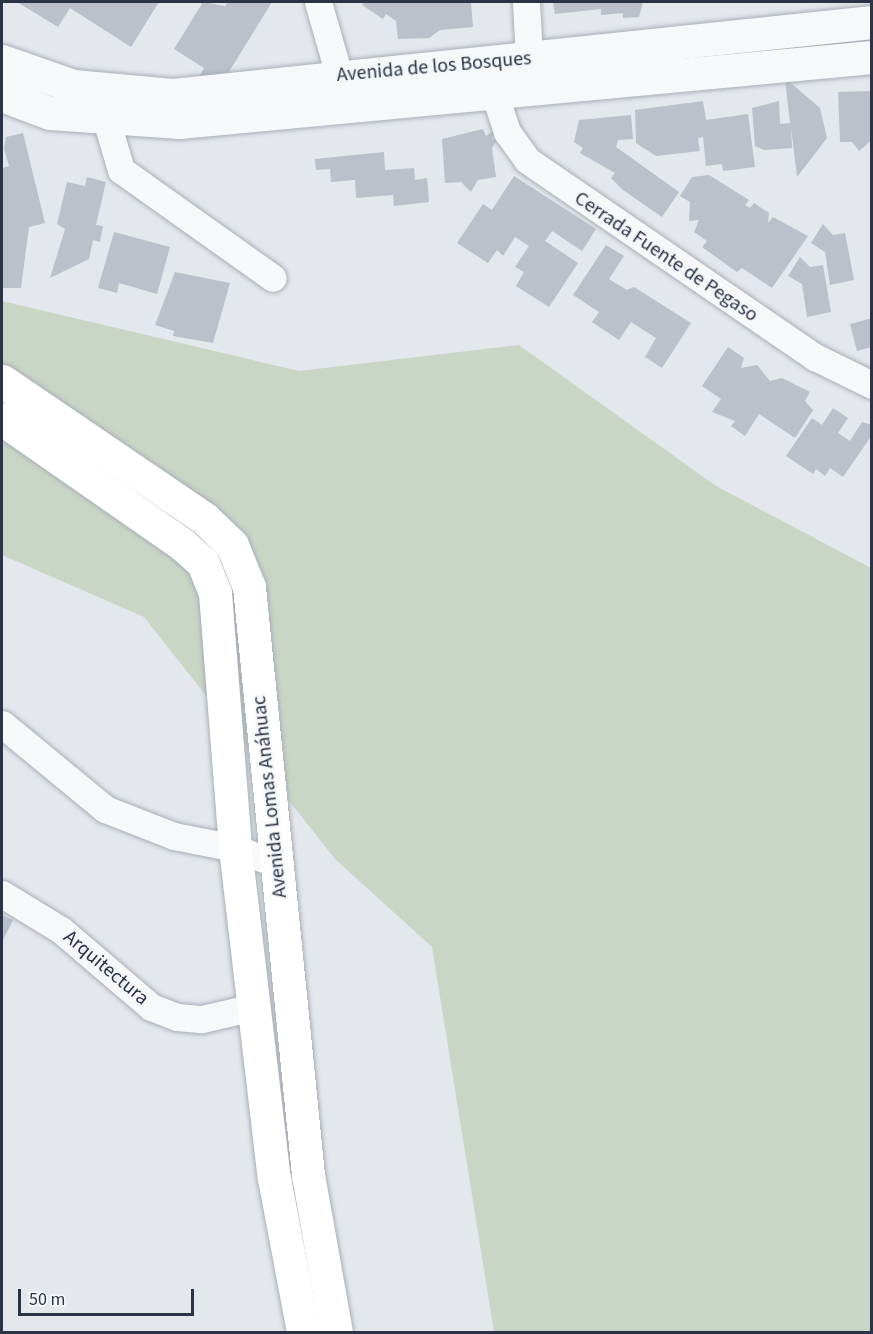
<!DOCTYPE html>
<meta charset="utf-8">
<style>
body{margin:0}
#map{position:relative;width:873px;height:1334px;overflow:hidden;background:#e4e7ec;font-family:"Source Sans 3",sans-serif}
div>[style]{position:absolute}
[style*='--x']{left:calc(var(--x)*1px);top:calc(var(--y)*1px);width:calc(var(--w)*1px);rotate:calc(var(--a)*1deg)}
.green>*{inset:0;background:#c9d6c5}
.building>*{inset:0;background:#bbc0ca}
.roads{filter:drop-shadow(0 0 2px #a9aeb7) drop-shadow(0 0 2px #a9aeb7)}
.minor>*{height:27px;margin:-13.5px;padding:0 13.5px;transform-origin:13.5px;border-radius:13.5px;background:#f7f8fa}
.tertiary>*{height:33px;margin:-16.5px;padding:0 16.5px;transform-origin:16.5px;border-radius:16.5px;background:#f7f8fa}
.secondary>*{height:33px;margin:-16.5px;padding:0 16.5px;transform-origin:16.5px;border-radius:16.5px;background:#fff}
span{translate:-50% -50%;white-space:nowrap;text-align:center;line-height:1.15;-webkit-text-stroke:4.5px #f4f6f9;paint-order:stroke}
.street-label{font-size:20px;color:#2b3445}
.frame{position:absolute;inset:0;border:3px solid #2b3445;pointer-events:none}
.scale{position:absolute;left:18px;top:1289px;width:176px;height:27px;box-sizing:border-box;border:3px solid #2b3445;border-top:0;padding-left:8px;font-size:18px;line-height:21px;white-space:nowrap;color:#2b3445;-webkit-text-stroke:4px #f4f6f9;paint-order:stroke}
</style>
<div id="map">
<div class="green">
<i style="clip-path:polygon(2px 301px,299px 371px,519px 345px,716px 486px,871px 568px,871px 1332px,494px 1332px,432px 947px,335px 859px,144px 617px,2px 555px)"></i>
</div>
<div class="building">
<i style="clip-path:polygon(17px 2px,159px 2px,131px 47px,70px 8px,58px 27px)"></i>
<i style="clip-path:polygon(203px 2px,225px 6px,228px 2px,272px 2px,227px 75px,199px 77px,204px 68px,174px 49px)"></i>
<i style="clip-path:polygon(364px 2px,471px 2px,473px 27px,440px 30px,429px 38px,398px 39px,396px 21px,386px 14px,383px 19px,362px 5px)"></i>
<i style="clip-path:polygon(553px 2px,643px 2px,639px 17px,623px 18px,623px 13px,601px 15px,601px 9px,555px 14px)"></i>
<i style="clip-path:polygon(785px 78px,820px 108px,827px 138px,797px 177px,791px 127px,792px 148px,764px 150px,755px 146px,752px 108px,779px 101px,780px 124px,790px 123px)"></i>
<i style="clip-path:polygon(872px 91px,872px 140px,859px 151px,852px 142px,840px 142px,838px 92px)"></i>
<i style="clip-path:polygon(703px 101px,706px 120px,748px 114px,755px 167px,723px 171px,722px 164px,706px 166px,703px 137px,698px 138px,700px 151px,656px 156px,636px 143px,635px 110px)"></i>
<i style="clip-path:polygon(631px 115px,633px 139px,618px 140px,616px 147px,679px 192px,662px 217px,623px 190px,611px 178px,615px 173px,580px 153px,583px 148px,574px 142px,579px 120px)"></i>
<i style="clip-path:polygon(483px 129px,486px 136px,494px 130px,492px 140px,498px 138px,492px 148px,496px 177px,478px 180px,471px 192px,461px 182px,445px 183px,442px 139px)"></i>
<i style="clip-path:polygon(23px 133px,45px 223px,29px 227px,21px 288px,3px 288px,2px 293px,2px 168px,9px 166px,4px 149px,6px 137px)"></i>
<i style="clip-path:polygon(384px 152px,385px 170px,414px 168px,415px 180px,427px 178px,429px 202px,394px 206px,393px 195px,356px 198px,355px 180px,331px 182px,330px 169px,316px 170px,315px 159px)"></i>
<i style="clip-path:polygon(709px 175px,749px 200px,745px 205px,750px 208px,754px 203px,769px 213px,768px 223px,773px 217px,808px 236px,772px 288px,742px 268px,737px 272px,702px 247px,707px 241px,694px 232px,699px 220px,689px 221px,690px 202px,680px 196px,692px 177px)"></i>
<i style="clip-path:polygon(514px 176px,596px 229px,582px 251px,552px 231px,545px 241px,578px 263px,549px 307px,516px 286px,524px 272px,515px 267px,529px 246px,515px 237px,503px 256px,497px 250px,488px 263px,457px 243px,483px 204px,492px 210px)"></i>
<i style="clip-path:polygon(87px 177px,106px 182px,96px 225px,103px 226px,100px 242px,93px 240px,89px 259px,50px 278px,65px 229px,57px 224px,67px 182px,85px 186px)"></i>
<i style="clip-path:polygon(823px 224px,833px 235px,845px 233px,854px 280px,830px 285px,825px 252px,811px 243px)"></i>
<i style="clip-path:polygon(114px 232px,170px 247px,157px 294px,119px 283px,117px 293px,98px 288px)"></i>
<i style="clip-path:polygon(606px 245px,624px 256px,609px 279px,627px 290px,634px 287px,691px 323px,662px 368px,645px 357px,656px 338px,631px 322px,619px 340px,592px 322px,599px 312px,573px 295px)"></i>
<i style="clip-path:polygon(800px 257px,810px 267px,823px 265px,831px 312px,807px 317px,802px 284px,788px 276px)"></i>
<i style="clip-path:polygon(175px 272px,230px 283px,213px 343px,173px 336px,174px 331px,155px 325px)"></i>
<i style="clip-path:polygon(872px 318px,872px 347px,857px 351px,850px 324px)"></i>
<i style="clip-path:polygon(728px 347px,744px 358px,741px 368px,757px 365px,770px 381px,782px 378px,810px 392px,805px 401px,813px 410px,795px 438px,759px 414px,745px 436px,731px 426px,735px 421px,712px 412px,721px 399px,702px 386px)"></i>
<i style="clip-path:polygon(833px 408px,848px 418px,838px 433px,850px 441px,862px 422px,872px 425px,872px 435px,843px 477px,830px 468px,825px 476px,816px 469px,813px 474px,786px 456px,812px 418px,822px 425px)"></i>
<i style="clip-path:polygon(2px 915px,13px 920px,2px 942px)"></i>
</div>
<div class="roads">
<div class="minor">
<i style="--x:318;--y:2;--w:76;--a:74"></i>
<i style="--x:526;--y:2;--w:56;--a:86.9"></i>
<i style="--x:495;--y:95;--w:39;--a:72"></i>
<i style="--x:507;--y:132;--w:34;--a:54"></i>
<i style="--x:527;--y:160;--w:349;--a:34.4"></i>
<i style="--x:815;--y:357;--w:64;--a:26.2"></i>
<i style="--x:106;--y:119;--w:53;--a:73.6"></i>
<i style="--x:121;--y:170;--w:186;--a:35.4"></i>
<i style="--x:2;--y:724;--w:134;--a:39.5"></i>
<i style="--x:105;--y:809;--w:74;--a:21.4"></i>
<i style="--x:174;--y:836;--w:62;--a:11.1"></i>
<i style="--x:235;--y:848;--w:45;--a:20.9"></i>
<i style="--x:2;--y:894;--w:69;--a:31.4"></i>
<i style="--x:61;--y:930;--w:118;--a:40.5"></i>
<i style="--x:151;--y:1007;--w:28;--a:21"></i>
<i style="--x:177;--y:1017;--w:25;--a:5"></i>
<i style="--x:202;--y:1019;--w:53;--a:-13"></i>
</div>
<div class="tertiary">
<i style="--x:2;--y:61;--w:75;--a:19.4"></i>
<i style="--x:73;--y:86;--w:100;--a:5.1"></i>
<i style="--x:173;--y:95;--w:703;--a:-5.96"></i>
<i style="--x:2;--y:95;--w:51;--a:20.6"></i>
<i style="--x:50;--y:113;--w:129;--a:4"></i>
<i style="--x:179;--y:122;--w:696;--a:-5.36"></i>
</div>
<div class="secondary">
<i style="--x:2;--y:381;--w:245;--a:34.2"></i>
<i style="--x:205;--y:519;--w:37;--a:44"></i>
<i style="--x:232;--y:545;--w:45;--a:68"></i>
<i style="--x:249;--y:587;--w:591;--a:84.27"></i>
<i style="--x:308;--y:1175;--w:159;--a:79.9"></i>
<i style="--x:2;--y:419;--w:221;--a:34.8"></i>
<i style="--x:183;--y:545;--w:27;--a:42"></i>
<i style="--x:203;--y:563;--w:32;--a:68"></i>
<i style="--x:215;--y:593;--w:256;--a:85.5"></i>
<i style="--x:235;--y:848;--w:332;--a:83.3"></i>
<i style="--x:274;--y:1178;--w:157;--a:79.3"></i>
</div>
</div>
<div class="street-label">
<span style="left:434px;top:67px;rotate:-5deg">Avenida de los Bosques</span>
<span style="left:666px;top:257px;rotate:34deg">Cerrada Fuente de Pegaso</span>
<span style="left:270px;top:797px;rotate:-96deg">Avenida Lomas Anáhuac</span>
<span style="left:106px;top:968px;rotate:40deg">Arquitectura</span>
</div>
<div class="frame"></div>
<div class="scale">50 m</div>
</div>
